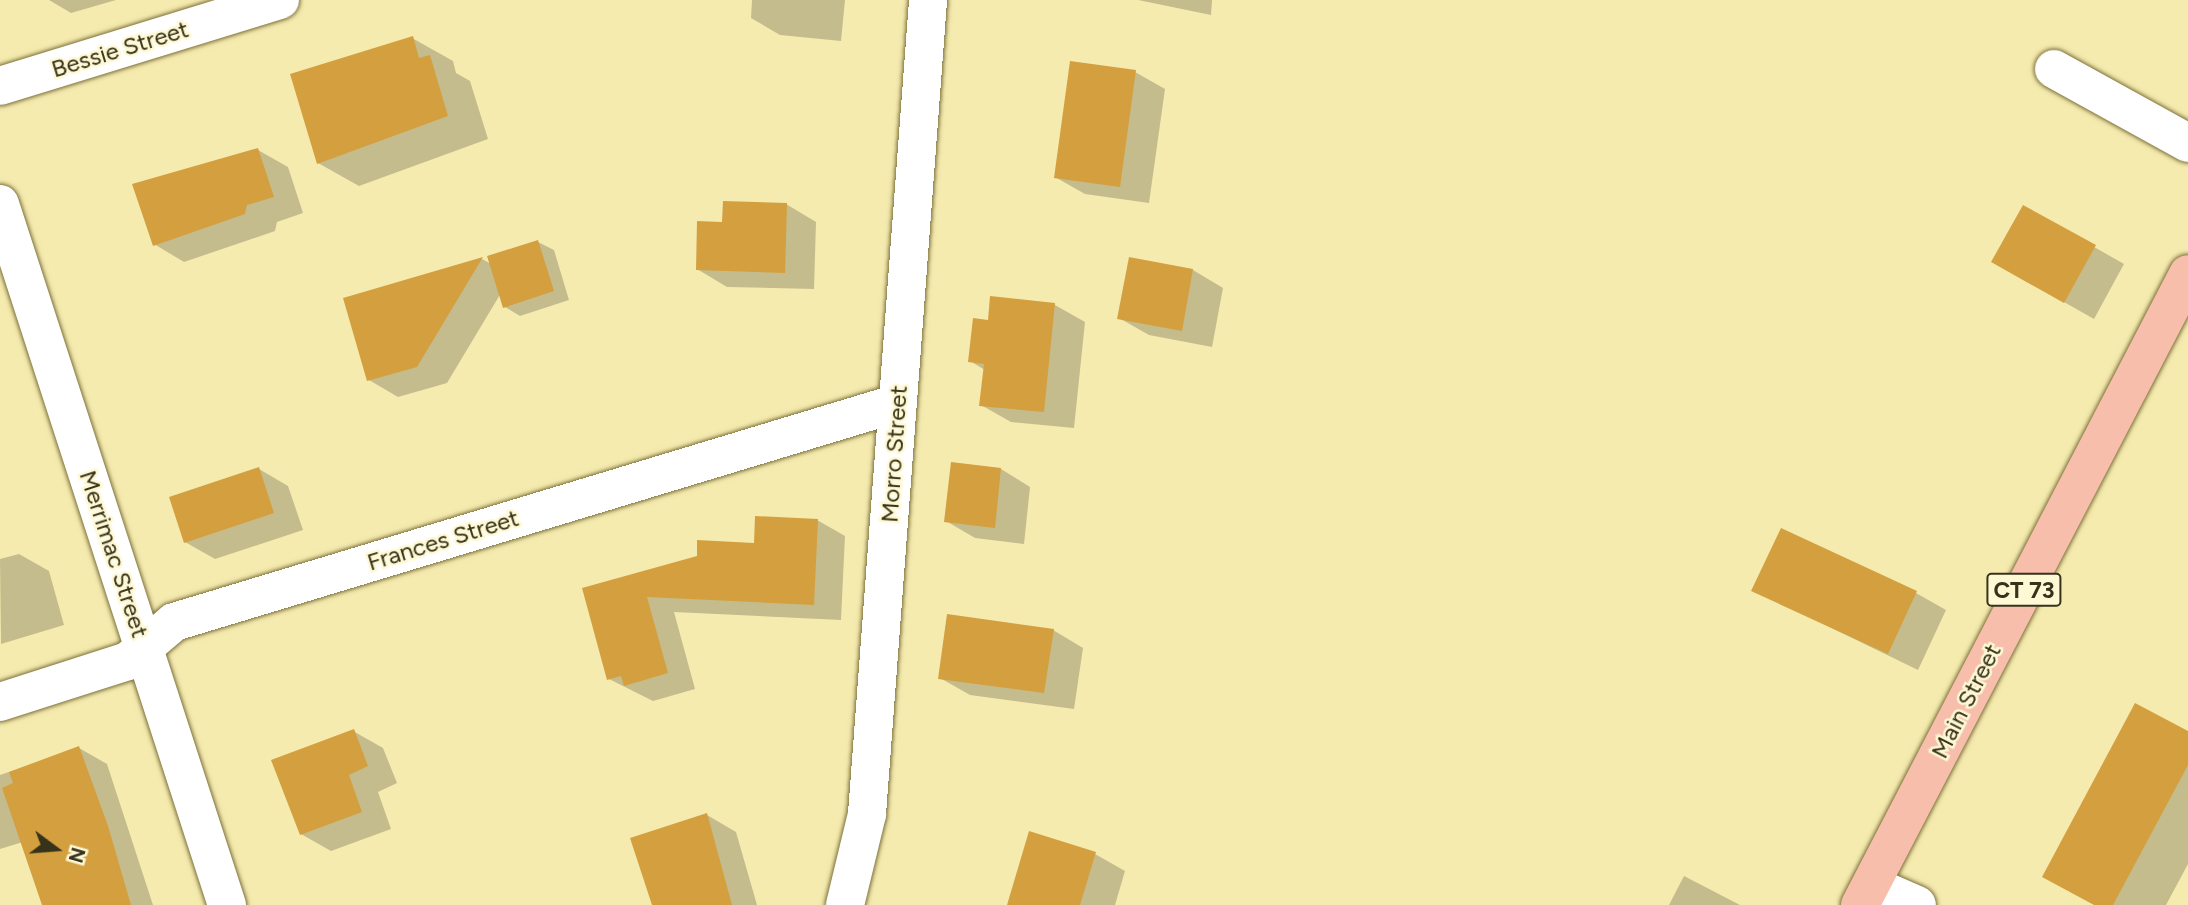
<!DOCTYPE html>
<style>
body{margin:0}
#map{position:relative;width:2188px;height:905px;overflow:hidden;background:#f6ebaf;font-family:Figtree,sans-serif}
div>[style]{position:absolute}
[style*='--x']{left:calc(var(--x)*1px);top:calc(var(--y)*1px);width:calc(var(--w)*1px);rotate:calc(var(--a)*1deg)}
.shadow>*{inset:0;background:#0003}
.building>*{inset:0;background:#d49f3f}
.roads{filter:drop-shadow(0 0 2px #7c713a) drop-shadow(0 0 2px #7c713a)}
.minor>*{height:38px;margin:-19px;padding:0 19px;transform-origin:19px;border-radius:19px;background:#fff}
.major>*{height:38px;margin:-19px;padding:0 19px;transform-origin:19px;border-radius:19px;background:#f7beac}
span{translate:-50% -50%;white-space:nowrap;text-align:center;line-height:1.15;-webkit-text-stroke:5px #fef8d4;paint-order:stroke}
.shield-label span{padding:2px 5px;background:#fef8d4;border:2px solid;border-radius:5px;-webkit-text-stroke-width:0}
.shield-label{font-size:23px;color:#37331b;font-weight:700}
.street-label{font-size:24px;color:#37331b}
.north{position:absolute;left:21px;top:814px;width:70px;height:70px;-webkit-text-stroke:5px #fef8d4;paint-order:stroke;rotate:106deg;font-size:19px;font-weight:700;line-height:28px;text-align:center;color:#37331b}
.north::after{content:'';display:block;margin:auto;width:24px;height:32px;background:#37331b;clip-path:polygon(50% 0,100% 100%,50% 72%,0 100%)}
</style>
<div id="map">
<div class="shadow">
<i style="clip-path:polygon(49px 0,116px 0,71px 13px)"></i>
<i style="clip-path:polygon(752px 0,845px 0,841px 41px,780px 35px,751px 18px)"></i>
<i style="clip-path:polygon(1138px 0,1212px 0,1211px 15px)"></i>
<i style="clip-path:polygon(412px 38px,453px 61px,456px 73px,470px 81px,488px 139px,359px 186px,318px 163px)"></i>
<i style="clip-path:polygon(1135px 72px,1165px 89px,1149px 203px,1085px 194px,1055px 177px)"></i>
<i style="clip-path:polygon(258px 150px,288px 167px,303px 213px,277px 222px,275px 231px,184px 262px,154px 244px)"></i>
<i style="clip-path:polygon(786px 204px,816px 222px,814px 289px,727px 287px,697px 269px,724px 223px)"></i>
<i style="clip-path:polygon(2024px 207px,2124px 264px,2094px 319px,1993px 262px)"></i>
<i style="clip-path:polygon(538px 242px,554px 250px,569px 300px,520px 316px,505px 307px,501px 293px,447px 383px,398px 397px,369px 380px,345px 299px,482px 259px,491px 264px)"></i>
<i style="clip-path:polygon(1130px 259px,1193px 270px,1223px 288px,1212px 347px,1149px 335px,1119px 318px)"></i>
<i style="clip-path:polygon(992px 298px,1055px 305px,1085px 322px,1074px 428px,1011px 422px,981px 405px,985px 370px,970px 361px,990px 322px)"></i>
<i style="clip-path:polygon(259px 469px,288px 486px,303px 530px,215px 559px,185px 542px)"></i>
<i style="clip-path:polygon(1001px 469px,1030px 487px,1024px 544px,975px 538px,946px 521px)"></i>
<i style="clip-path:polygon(817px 520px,845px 536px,841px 620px,674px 612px,695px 689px,653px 701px,609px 679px,584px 589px,755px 544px)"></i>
<i style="clip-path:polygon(19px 554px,49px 571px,64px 625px,1px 644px,0 559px)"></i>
<i style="clip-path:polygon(1753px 590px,1916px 593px,1946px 610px,1918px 670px)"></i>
<i style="clip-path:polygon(1053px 630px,1083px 648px,1074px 709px,970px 695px,940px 678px)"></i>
<i style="clip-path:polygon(353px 731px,383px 748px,397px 783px,378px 792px,391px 829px,331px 851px,301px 834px)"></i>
<i style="clip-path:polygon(2188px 733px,2188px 864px,2166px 905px,2095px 905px)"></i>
<i style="clip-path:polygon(79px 748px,107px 764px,153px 905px,43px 905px,26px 841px,0 849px,0 775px)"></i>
<i style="clip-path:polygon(707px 815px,736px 832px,757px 905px,654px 905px)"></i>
<i style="clip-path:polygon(1095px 854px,1125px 871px,1115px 905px,1009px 905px)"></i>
<i style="clip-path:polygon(1684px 876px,1740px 905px,1669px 905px)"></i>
</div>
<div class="building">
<i style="clip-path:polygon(413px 36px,419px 58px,430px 55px,448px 116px,317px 164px,290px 74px)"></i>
<i style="clip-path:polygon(1070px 61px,1136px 70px,1120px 187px,1054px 178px)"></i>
<i style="clip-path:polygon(258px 148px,274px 197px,247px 205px,245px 214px,153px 246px,132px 184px)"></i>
<i style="clip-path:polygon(723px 201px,787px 203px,785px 273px,696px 270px,697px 221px,722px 222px)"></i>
<i style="clip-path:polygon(2023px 205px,2096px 245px,2064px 303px,1991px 262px)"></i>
<i style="clip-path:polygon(538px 240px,554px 291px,503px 308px,487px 256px)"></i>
<i style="clip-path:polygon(483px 257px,417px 367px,367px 381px,343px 298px)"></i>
<i style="clip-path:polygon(1129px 257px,1193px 269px,1182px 331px,1117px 319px)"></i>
<i style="clip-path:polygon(990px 296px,1055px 303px,1044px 412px,979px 406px,984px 364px,968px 362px,973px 318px,988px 320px)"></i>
<i style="clip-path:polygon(951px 462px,1001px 468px,995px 528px,944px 522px)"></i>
<i style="clip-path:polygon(259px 467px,274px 513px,184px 543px,169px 497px)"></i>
<i style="clip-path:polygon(755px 516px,818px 519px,814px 605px,647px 597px,668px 673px,624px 686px,621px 676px,607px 680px,582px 588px,697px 556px,697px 540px,754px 543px)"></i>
<i style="clip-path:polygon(1781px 528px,1917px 591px,1888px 654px,1751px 591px)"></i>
<i style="clip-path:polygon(947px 614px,1054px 629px,1044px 693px,938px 679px)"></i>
<i style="clip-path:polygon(2135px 703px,2188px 731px,2188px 765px,2113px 905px,2094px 905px,2042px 877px)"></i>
<i style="clip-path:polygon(354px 729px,368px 766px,349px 775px,362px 812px,300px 835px,271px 760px)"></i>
<i style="clip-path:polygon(79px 746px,108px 826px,131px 905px,42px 905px,2px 788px,13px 783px,9px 772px)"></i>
<i style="clip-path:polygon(707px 813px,732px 905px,652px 905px,630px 838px)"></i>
<i style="clip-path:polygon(1029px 831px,1096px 852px,1080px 905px,1007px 905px)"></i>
</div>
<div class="roads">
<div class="minor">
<i style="--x:2054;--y:69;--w:153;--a:28.9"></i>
<i style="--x:0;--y:86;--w:293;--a:-17.1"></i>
<i style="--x:0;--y:204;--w:737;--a:72.06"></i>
<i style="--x:0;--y:702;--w:134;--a:-17.8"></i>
<i style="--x:128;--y:661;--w:60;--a:-40.3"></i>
<i style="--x:174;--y:622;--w:756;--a:-16.83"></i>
<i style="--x:1871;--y:885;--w:50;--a:23.5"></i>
<i style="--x:845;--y:905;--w:94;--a:-76.4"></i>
<i style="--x:867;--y:814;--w:816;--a:-85.71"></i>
</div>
<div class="major">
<i style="--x:1860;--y:905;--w:711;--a:-62.53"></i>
</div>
</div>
<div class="shield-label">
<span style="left:2024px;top:590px">CT 73</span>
</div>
<div class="street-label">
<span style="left:120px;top:49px;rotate:-17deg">Bessie Street</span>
<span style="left:894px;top:454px;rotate:-86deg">Morro Street</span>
<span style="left:443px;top:540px;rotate:-17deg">Frances Street</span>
<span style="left:114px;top:554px;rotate:72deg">Merrimac Street</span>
<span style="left:1966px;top:701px;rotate:-63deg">Main Street</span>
</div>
<div class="north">N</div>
</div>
